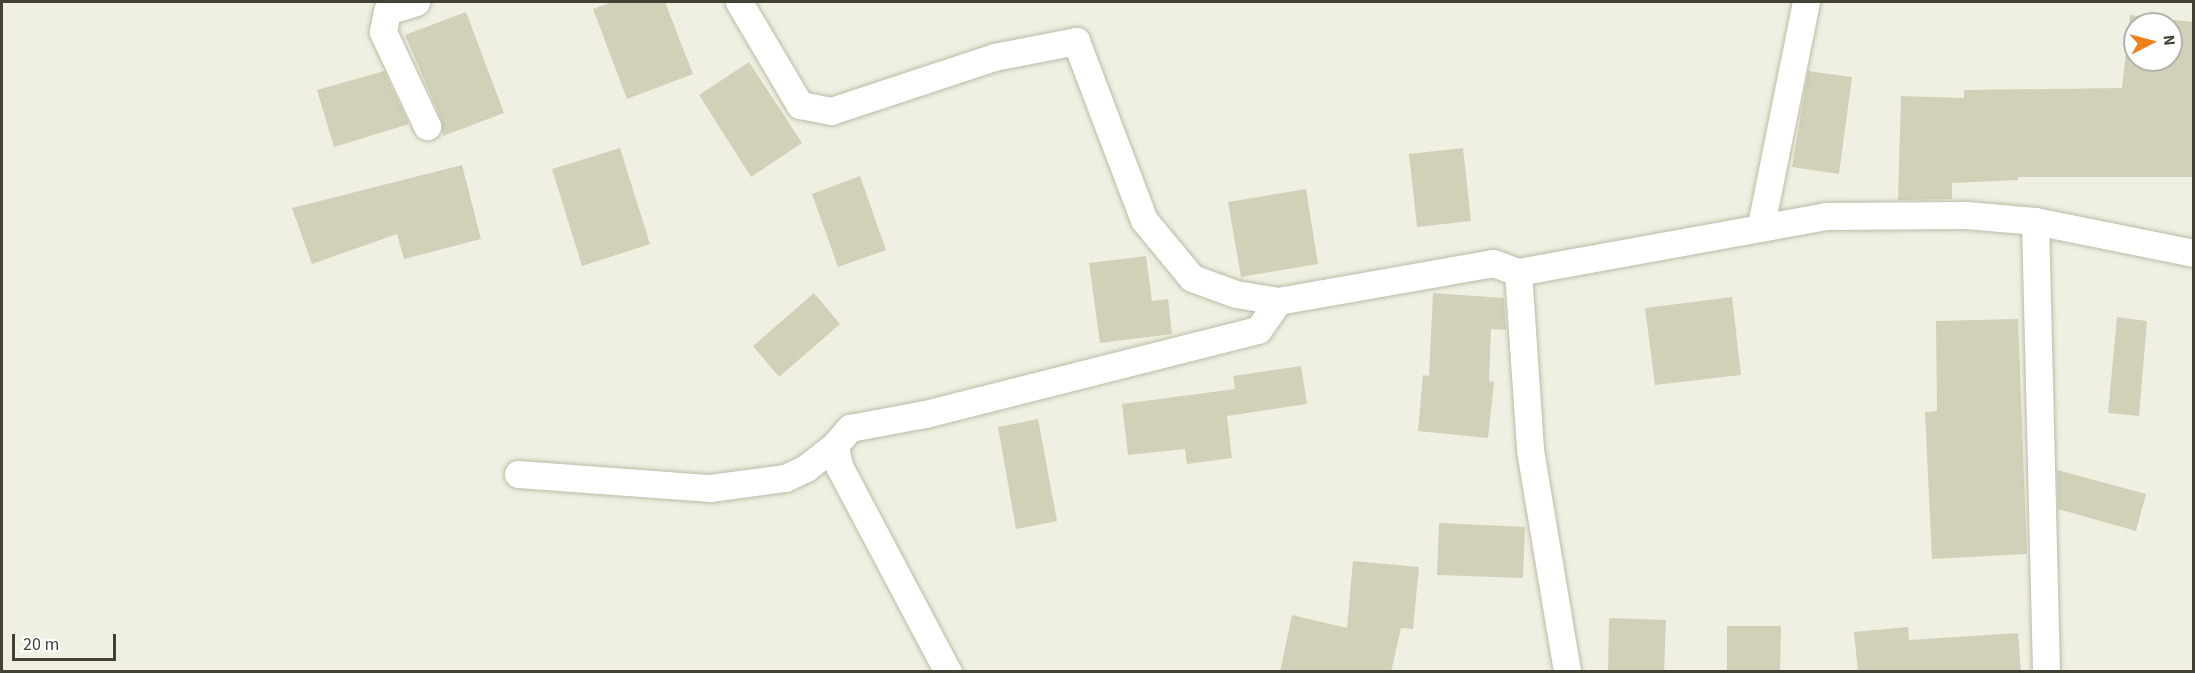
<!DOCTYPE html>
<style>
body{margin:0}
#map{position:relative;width:2195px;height:673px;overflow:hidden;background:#f0f0e2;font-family:"Source Sans 3",sans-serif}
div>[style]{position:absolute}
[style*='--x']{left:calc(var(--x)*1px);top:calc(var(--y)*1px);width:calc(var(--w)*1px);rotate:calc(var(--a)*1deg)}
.building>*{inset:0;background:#d2d0b8}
.roads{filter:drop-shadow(0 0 2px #bbbba6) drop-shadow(0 0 2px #bbbba6)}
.minor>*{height:27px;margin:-13.5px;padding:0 13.5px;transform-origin:13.5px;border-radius:13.5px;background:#fff}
span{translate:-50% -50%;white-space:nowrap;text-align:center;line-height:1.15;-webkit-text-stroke:4.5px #fff;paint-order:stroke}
.frame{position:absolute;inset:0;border:3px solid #424133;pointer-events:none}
.north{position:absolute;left:2123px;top:12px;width:60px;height:60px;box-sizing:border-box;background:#fff;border:2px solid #b3b3ad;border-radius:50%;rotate:84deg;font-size:16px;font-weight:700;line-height:24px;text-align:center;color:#424133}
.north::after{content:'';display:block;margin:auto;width:21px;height:27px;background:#f28018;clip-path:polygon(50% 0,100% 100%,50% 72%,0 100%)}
.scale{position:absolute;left:12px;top:634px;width:104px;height:27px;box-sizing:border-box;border:3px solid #424133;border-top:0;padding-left:8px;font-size:18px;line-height:21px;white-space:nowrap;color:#424133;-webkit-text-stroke:4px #fff;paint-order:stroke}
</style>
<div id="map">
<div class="building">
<i style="clip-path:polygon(612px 2px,665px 2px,693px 74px,627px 99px,593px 9px)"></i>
<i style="clip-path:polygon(466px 12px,504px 113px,443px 136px,441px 119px,405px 35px)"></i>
<i style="clip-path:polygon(evenodd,2130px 15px,2193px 22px,2193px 177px,2018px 177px,2018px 180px,1952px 183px,1952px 199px,1898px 200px,1901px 96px,1964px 98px,1964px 90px,2122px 88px,2130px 15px,2135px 24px,2171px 24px,2171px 60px,2135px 60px,2135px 24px)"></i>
<i style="clip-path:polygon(749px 62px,802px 143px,751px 177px,699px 95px)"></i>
<i style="clip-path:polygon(384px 71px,409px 124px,334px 147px,317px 90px)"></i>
<i style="clip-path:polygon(1808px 71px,1852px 77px,1839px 174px,1792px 167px)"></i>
<i style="clip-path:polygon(620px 148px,650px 244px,582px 266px,552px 169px)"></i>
<i style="clip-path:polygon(1463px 148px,1471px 221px,1417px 227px,1409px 154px)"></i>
<i style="clip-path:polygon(462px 165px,481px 239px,404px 259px,397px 234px,312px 264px,292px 208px)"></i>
<i style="clip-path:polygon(860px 176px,886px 250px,838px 267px,812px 194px)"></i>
<i style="clip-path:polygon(1306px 189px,1318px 264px,1241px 277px,1228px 202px)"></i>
<i style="clip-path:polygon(1146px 256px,1152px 301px,1168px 299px,1172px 334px,1100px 343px,1089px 263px)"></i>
<i style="clip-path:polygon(814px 293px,840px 324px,779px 377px,753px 346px)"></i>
<i style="clip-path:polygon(1433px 293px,1504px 298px,1506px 330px,1491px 329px,1489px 381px,1494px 382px,1488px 438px,1418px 431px,1423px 375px,1429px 376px)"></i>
<i style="clip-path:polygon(1732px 297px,1741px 375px,1655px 385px,1645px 308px)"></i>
<i style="clip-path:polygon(2117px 317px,2147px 321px,2139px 416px,2108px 413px)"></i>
<i style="clip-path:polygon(2018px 319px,2027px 554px,1932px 559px,1925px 412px,1937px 411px,1936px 321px)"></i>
<i style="clip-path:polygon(1301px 366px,1307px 404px,1227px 416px,1232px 458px,1187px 464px,1185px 449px,1128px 455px,1122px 404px,1235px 389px,1233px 376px)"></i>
<i style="clip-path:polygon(1038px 419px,1057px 521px,1016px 529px,998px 427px)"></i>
<i style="clip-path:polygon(2057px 470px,2146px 494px,2136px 531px,2058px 509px)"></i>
<i style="clip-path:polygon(1439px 523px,1525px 527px,1523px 578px,1437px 575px)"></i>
<i style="clip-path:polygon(1353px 561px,1419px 567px,1413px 629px,1401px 628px,1391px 672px,1280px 672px,1292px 615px,1347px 628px)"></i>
<i style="clip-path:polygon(1609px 618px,1666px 620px,1664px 672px,1608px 672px)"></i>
<i style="clip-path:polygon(1727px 626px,1781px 626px,1780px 672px,1727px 672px)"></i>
<i style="clip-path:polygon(1908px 627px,1909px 640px,2018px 633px,2021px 672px,1858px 672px,1854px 632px)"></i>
</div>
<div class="roads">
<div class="minor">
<i style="--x:416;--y:2;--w:30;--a:163"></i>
<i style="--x:387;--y:11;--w:21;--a:101"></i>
<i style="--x:383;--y:32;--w:104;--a:64.9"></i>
<i style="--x:739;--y:2;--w:120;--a:59.4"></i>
<i style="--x:800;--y:105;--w:32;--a:11"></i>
<i style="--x:831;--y:111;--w:172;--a:-18.3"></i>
<i style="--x:994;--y:57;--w:84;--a:-11"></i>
<i style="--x:1076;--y:41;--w:191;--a:69.2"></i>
<i style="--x:1144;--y:220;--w:75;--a:50.4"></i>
<i style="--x:1192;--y:278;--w:47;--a:20"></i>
<i style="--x:1236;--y:294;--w:43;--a:9.5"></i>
<i style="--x:2035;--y:221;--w:447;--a:88.6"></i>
<i style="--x:1761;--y:225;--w:227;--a:-78.6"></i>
<i style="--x:1518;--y:272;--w:178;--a:86.1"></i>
<i style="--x:1530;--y:450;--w:225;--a:80.5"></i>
<i style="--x:518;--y:474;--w:193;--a:4.2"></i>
<i style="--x:710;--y:488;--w:76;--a:-7.6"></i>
<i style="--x:785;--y:478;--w:23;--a:-25"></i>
<i style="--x:806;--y:468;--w:37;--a:-38"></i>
<i style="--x:948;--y:672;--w:233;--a:-117.9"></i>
<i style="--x:839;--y:466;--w:21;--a:-101"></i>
<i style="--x:835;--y:445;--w:23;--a:-49"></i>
<i style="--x:850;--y:428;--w:76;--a:-10.6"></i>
<i style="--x:925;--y:414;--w:343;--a:-14.2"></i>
<i style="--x:1258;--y:330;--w:35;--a:-55"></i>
<i style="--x:1278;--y:301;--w:218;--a:-10"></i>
<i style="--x:1493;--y:263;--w:27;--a:20"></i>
<i style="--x:1518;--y:272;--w:312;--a:-10.3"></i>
<i style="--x:1825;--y:216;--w:141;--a:-0.4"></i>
<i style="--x:1966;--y:215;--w:69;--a:5"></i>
<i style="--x:2035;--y:221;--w:162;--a:11.4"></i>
</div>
</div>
<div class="frame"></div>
<div class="north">N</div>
<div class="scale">20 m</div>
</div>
